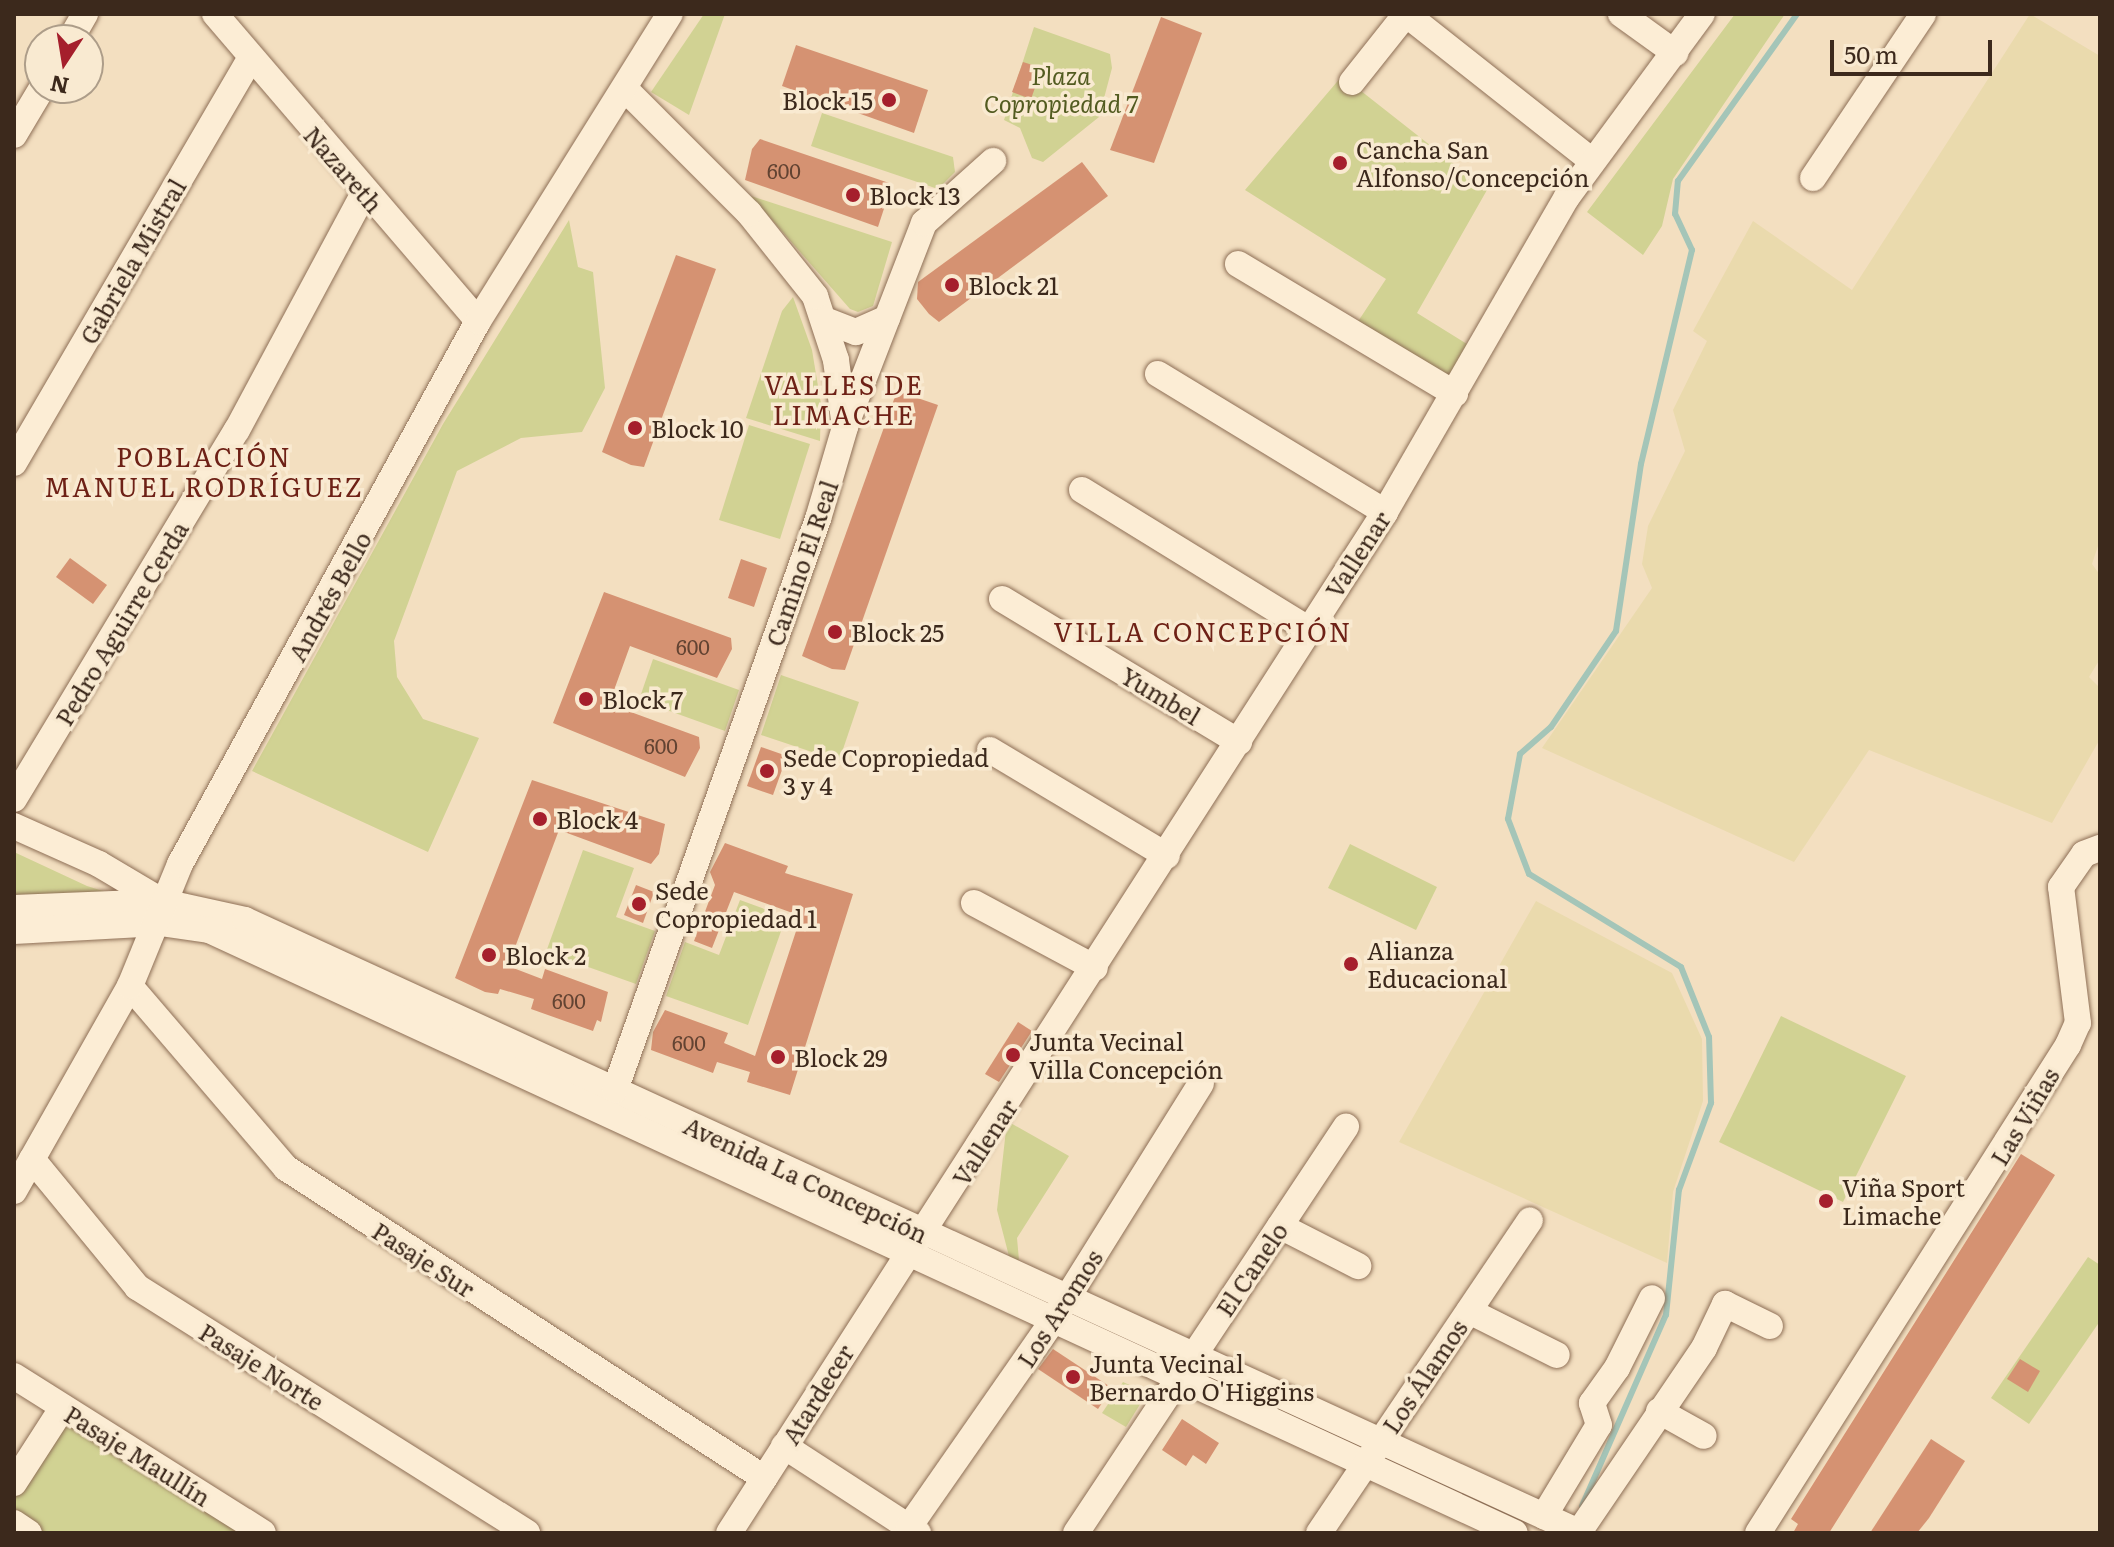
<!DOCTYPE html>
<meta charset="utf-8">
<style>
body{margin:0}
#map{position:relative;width:2114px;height:1547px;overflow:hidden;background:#f3dfc0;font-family:Literata,serif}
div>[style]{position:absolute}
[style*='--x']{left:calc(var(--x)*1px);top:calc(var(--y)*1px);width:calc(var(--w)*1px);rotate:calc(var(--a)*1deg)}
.farmland>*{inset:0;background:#eadaad}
.green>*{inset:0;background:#d1d293}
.stream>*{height:6px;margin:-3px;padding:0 3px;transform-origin:3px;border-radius:3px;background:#a4c5b8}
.building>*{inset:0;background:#d59272}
.roads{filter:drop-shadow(0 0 2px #8e6f56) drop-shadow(0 0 2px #8e6f56)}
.minor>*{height:26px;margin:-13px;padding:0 13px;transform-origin:13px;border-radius:13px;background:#fcedd5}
.dots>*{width:22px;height:22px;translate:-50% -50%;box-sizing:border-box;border:4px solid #f9ead1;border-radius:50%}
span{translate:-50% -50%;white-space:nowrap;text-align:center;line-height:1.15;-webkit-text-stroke:7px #f9ead1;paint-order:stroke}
.number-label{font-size:20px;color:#624332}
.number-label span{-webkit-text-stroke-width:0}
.park-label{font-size:24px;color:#525b20;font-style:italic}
.poi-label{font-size:24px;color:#3c291c}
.right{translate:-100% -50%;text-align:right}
.left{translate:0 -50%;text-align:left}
.street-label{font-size:24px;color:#3c291c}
.neighbourhood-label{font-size:26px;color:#6e2116;letter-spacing:2px}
.frame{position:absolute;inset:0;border:16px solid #3c291c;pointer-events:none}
.north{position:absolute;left:24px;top:24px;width:80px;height:80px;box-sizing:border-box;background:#f9ead1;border:2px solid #ad9d89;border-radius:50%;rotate:192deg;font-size:22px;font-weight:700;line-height:32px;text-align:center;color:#3c291c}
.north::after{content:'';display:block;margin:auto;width:28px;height:36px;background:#a51f2c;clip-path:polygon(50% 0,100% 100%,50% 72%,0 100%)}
.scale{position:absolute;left:1830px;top:40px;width:162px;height:36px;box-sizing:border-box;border:4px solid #3c291c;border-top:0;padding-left:10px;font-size:24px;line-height:28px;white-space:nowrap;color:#3c291c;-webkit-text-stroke:6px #f9ead1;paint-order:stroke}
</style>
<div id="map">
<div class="farmland">
<i style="clip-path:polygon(2030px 14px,2100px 56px,2100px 540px,2092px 564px,2100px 575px,2100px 659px,2089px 677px,2100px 688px,2100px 739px,2052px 823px,1869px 750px,1794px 862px,1542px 748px,1652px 588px,1642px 564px,1648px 526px,1685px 451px,1673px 410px,1707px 341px,1693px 331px,1753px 221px,1852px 290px)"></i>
<i style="clip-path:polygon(1536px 901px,1672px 973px,1702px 1039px,1703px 1101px,1673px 1192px,1667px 1263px,1399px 1142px)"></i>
</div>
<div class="green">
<i style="clip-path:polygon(704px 14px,725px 14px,689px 115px,651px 92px)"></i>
<i style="clip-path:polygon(1735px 14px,1785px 14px,1673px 179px,1662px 226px,1643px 255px,1587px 212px)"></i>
<i style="clip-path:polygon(1034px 27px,1110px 54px,1112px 68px,1099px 117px,1043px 162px,1032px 158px,1020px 128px,1004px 120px)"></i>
<i style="clip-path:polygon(1342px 76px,1487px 190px,1417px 313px,1475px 349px,1453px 385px,1357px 323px,1386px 279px,1245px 190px)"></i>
<i style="clip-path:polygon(822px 113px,953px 157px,955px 172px,938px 189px,811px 146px)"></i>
<i style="clip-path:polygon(751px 196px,892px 242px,873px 306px,858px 312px,850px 309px)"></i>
<i style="clip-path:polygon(569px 220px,578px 267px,593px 272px,605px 388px,582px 432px,521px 438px,457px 471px,394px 641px,397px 677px,423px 719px,479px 738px,428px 852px,252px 771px,443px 424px)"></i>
<i style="clip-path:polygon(793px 297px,812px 350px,821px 404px,820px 441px,746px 418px,782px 311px)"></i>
<i style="clip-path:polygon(749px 425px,810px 444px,780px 539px,719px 520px)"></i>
<i style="clip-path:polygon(653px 659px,739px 690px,725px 731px,639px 700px)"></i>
<i style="clip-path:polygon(781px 675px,859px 702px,839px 761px,761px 735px)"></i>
<i style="clip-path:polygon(1350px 844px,1437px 887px,1416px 930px,1328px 888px)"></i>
<i style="clip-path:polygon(583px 850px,634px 868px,616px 917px,655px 931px,636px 984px,546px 952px)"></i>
<i style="clip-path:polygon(14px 852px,87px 886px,116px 895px,14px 897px)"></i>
<i style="clip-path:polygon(740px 900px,786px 917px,748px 1025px,666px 996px,685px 942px,719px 955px)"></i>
<i style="clip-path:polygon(1781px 1016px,1906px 1076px,1843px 1202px,1719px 1142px)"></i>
<i style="clip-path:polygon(1007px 1121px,1069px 1156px,1017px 1238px,1019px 1260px,1010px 1260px,997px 1210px)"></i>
<i style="clip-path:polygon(2088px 1257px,2100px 1265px,2100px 1321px,2029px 1424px,1991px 1398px)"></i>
<i style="clip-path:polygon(1123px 1382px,1147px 1393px,1126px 1427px,1102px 1413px)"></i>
<i style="clip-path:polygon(63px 1422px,243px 1533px,43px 1533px,14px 1514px,14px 1499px)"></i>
</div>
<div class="stream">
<i style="--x:1582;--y:1506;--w:209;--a:-66.3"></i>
<i style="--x:1666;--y:1315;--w:126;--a:-84.1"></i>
<i style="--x:1679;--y:1190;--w:93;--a:-69.8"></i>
<i style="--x:1711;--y:1103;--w:66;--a:-91.7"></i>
<i style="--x:1709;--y:1037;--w:75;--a:-111.8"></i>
<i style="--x:1681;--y:967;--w:178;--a:-148.5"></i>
<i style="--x:1529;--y:874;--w:59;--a:-110.9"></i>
<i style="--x:1508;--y:819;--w:66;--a:-79.5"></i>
<i style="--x:1520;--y:754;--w:41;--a:-41.1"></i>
<i style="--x:1551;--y:727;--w:116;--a:-55.9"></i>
<i style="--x:1616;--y:631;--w:169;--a:-81.5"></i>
<i style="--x:1641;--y:464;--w:220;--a:-76.6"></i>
<i style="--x:1692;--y:250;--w:40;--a:-115"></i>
<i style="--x:1675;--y:214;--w:33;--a:-85"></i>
<i style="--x:1678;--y:181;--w:205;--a:-54.5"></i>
</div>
<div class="building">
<i style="clip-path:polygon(1161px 17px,1202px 33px,1154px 163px,1110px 150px)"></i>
<i style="clip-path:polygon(796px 45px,928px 90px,914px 133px,782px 86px)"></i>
<i style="clip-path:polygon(1023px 62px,1042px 68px,1031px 99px,1012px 92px)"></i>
<i style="clip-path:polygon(760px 139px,892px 184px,878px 227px,745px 180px,752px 149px)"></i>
<i style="clip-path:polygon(1082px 162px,1108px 196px,939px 322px,929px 314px,917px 299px,918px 282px)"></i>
<i style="clip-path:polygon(676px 255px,716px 269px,644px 467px,631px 465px,602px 452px)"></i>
<i style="clip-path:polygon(897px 391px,938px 405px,845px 670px,832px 669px,802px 656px)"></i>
<i style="clip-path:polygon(70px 558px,107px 585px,93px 604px,56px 577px)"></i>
<i style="clip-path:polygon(741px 559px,767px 568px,754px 607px,728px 598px)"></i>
<i style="clip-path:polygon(604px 592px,731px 638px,732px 649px,717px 678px,630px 646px,609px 704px,699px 737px,700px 748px,685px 777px,553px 723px)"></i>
<i style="clip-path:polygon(761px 747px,787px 756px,773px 795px,747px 786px)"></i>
<i style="clip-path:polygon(532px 780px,665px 824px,659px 854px,651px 864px,559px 830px,508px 966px,542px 979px,545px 969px,608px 992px,601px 1022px,597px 1020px,593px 1031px,531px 1009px,534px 999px,500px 989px,498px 994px,485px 992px,455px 978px)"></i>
<i style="clip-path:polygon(725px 843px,788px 866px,785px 873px,853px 894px,790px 1095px,747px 1082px,750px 1072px,717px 1062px,713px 1073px,651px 1050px,653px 1032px,665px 1010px,728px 1033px,724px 1043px,755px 1056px,801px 916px,734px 892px,712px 948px,694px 941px,715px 885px,710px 872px)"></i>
<i style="clip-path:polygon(636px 885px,654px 892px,643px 923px,624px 915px)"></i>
<i style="clip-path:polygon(1018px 1022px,1032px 1031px,999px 1082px,985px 1074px)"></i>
<i style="clip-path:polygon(2021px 1154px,2055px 1175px,1829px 1533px,1793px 1533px,1798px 1524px,1791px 1519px)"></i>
<i style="clip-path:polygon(1053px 1349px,1112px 1388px,1098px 1409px,1038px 1369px)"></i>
<i style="clip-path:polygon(2020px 1359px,2040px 1371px,2028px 1392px,2007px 1379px)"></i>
<i style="clip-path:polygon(1182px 1419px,1219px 1443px,1206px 1464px,1193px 1455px,1186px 1466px,1162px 1450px)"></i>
<i style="clip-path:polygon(1931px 1439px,1965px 1461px,1929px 1518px,1917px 1533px,1870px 1533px)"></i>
</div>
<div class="roads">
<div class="minor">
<i style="--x:215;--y:14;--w:404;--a:49.4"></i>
<i style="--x:1621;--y:14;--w:67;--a:35.8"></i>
<i style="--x:70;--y:40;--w:30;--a:-60"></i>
<i style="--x:1352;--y:82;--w:87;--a:-51.5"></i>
<i style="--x:1406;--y:14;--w:237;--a:38.3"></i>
<i style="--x:14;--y:135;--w:55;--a:-59.2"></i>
<i style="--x:1813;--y:178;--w:197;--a:-56.1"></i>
<i style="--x:1238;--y:264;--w:253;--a:30.9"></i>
<i style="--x:827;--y:321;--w:31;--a:21"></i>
<i style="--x:856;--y:332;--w:34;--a:-24"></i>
<i style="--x:1158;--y:374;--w:266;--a:31.3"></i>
<i style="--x:846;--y:424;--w:216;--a:-68.8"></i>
<i style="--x:924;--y:223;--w:93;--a:-41.9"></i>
<i style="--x:14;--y:463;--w:468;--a:-59.7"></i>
<i style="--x:1082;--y:490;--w:265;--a:31.6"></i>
<i style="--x:1002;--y:599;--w:277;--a:31.1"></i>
<i style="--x:990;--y:750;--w:206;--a:30.9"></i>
<i style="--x:14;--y:799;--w:431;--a:-58.9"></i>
<i style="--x:237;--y:430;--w:269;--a:-61.8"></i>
<i style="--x:14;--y:826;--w:93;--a:24.1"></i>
<i style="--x:99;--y:864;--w:74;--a:30.7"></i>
<i style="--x:974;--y:903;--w:137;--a:28.2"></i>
<i style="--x:14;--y:908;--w:149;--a:-2.3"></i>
<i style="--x:163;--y:902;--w:84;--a:12.4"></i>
<i style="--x:245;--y:920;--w:1470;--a:24.65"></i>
<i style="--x:14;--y:931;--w:146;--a:-3.1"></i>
<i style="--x:160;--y:923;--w:49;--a:8.1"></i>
<i style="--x:209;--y:930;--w:1438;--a:24.78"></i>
<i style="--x:130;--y:986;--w:240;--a:49.4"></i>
<i style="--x:286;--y:1168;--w:570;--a:32.96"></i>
<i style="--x:615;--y:1090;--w:606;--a:-70.43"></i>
<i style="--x:818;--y:519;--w:96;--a:-73.6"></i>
<i style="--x:845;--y:427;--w:68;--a:-97.7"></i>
<i style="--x:836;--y:360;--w:67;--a:-108.2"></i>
<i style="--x:815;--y:296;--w:106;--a:-128.5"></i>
<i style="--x:749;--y:213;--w:175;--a:-135"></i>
<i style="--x:32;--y:1159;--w:166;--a:50.6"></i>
<i style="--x:137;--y:1287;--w:461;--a:32.2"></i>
<i style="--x:14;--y:1191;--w:236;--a:-60.5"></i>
<i style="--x:130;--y:986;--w:132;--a:-67.7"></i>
<i style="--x:180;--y:864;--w:619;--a:-61.24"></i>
<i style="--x:478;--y:321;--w:362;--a:-58"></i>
<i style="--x:1280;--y:1226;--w:88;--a:27.1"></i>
<i style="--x:1469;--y:1311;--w:98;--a:26.6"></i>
<i style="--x:14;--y:1376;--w:294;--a:32.2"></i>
<i style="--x:1659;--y:1411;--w:51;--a:29.1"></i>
<i style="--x:784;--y:1446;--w:160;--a:33"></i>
<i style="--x:14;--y:1483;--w:90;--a:-57.2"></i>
<i style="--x:1544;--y:1516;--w:106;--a:-58.9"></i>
<i style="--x:1599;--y:1425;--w:23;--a:-108"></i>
<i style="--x:1592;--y:1403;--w:43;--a:-54.5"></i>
<i style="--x:1617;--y:1368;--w:78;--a:-63.4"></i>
<i style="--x:14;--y:1523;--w:18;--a:34"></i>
<i style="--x:909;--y:1527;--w:250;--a:-55.1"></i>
<i style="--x:1052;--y:1322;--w:281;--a:-58"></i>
<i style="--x:1579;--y:1532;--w:222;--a:-55.8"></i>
<i style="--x:1704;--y:1348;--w:49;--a:-64.5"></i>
<i style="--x:1725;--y:1304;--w:50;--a:26.1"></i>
<i style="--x:729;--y:1533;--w:1214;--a:-57.28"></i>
<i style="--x:1385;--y:512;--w:364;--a:-60"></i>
<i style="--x:1567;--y:197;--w:227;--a:-53.6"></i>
<i style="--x:1076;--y:1533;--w:488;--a:-56.4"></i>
<i style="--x:1319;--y:1533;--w:377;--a:-56"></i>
<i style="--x:1758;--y:1533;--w:578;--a:-57.57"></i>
<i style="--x:2068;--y:1045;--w:24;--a:-66"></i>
<i style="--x:2078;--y:1023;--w:137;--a:-97.1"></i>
<i style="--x:2061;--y:887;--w:40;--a:-55.1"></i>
<i style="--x:2084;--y:854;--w:17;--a:-21"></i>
</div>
</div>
<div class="dots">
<i style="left:889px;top:100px;background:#a51f2c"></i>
<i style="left:1340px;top:163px;background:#a51f2c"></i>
<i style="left:853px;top:195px;background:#a51f2c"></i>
<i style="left:952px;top:285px;background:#a51f2c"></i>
<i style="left:635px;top:428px;background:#a51f2c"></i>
<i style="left:835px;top:632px;background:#a51f2c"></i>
<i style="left:586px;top:699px;background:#a51f2c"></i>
<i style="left:767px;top:771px;background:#a51f2c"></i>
<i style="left:540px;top:819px;background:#a51f2c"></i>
<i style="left:639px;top:904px;background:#a51f2c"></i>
<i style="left:489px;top:955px;background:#a51f2c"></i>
<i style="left:1351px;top:964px;background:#a51f2c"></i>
<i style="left:1013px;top:1055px;background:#a51f2c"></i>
<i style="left:778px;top:1057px;background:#a51f2c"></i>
<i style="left:1826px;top:1201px;background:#a51f2c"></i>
<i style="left:1073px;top:1377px;background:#a51f2c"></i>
</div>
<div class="number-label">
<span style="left:784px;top:170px">600</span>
<span style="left:693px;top:646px">600</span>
<span style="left:661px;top:745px">600</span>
<span style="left:569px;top:1000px">600</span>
<span style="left:689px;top:1042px">600</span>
</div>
<div class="park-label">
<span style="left:1061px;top:89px">Plaza<br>Copropiedad 7</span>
</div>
<div class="poi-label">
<span class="right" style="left:873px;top:100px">Block 15</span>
<span class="left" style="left:1356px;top:163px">Cancha San<br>Alfonso/Concepción</span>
<span class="left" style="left:869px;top:195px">Block 13</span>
<span class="left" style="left:968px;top:285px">Block 21</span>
<span class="left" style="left:651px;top:428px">Block 10</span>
<span class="left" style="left:851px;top:632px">Block 25</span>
<span class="left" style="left:602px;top:699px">Block 7</span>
<span class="left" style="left:783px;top:771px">Sede Copropiedad<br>3 y 4</span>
<span class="left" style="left:556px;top:819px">Block 4</span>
<span class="left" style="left:655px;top:904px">Sede<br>Copropiedad 1</span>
<span class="left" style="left:1367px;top:964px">Alianza<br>Educacional</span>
<span class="left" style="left:505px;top:955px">Block 2</span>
<span class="left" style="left:1029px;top:1055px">Junta Vecinal<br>Villa Concepción</span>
<span class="left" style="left:794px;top:1057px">Block 29</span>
<span class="left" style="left:1842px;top:1201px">Viña Sport<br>Limache</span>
<span class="left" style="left:1089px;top:1377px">Junta Vecinal<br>Bernardo O'Higgins</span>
</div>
<div class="street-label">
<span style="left:344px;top:169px;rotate:49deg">Nazareth</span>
<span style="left:132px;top:261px;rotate:-60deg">Gabriela Mistral</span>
<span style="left:1357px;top:554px;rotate:-57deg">Vallenar</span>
<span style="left:801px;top:563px;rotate:-71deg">Camino El Real</span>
<span style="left:329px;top:596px;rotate:-61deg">Andrés Bello</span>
<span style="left:121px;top:623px;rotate:-59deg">Pedro Aguirre Cerda</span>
<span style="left:1161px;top:695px;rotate:31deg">Yumbel</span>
<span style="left:2024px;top:1116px;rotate:-59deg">Las Viñas</span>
<span style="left:984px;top:1142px;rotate:-57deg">Vallenar</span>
<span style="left:806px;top:1179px;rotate:25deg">Avenida La Concepción</span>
<span style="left:424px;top:1259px;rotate:33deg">Pasaje Sur</span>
<span style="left:1251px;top:1269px;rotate:-56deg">El Canelo</span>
<span style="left:1059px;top:1308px;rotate:-57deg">Los Aromos</span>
<span style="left:262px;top:1366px;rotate:32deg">Pasaje Norte</span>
<span style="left:1424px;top:1376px;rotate:-56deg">Los Álamos</span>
<span style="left:817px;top:1394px;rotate:-58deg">Atardecer</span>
<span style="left:138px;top:1455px;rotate:32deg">Pasaje Maullín</span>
</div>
<div class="neighbourhood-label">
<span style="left:844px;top:399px">VALLES DE<br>LIMACHE</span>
<span style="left:204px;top:471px">POBLACIÓN<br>MANUEL RODRÍGUEZ</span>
<span style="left:1203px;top:631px">VILLA CONCEPCIÓN</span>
</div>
<div class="frame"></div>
<div class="north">N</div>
<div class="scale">50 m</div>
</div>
